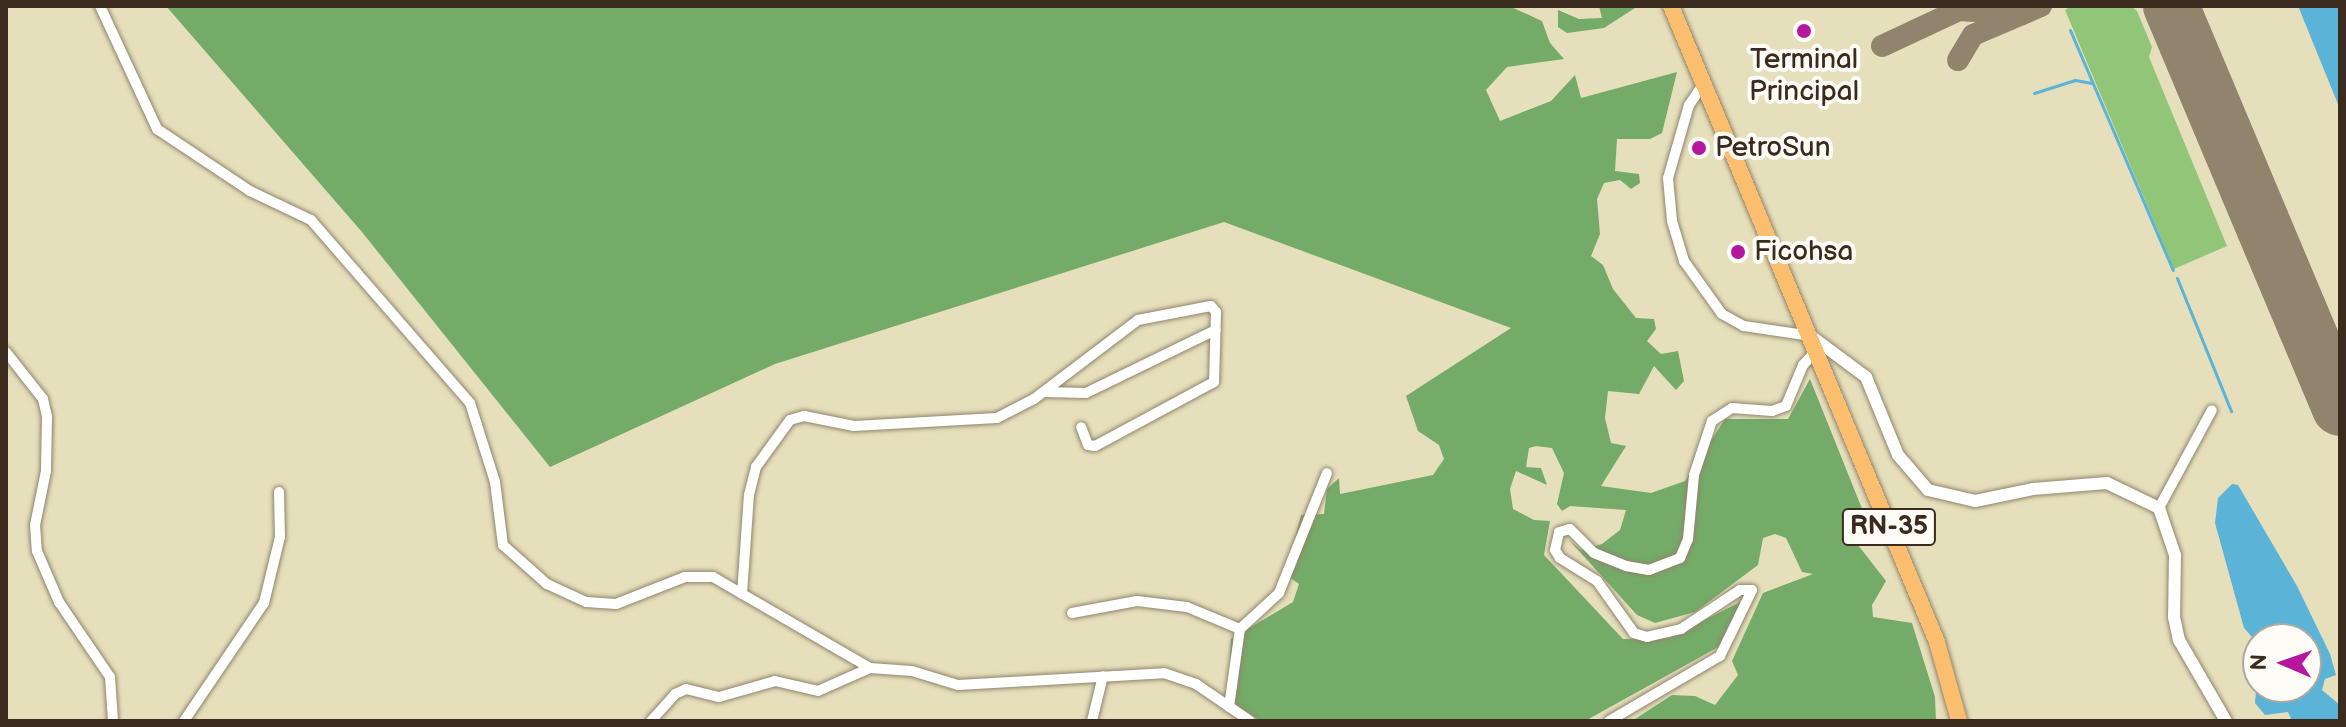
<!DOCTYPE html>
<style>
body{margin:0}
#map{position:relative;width:2346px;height:727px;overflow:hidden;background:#e6dfbb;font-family:"Balsamiq Sans",sans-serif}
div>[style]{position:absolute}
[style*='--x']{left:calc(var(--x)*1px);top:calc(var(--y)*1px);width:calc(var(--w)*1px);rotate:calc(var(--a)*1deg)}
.green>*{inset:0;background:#91c678}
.forest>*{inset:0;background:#74ab68}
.water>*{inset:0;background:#5bb3d8}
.stream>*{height:3px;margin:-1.5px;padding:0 1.5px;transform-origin:1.5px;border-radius:1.5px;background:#5bb3d8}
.taxiway>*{height:22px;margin:-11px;padding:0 11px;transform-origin:11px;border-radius:11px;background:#90846c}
.runway>*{height:56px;margin:-28px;padding:0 28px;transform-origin:28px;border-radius:28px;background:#90846c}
.roads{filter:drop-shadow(0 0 2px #90846c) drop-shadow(0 0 2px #90846c)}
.minor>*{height:10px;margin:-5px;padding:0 5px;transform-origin:5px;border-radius:5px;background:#fff}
.tertiary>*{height:12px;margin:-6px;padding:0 6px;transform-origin:6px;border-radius:6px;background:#fff}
.primary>*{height:16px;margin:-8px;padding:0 8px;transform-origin:8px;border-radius:8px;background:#fbbe6e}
.dots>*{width:22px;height:22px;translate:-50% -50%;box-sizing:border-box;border:4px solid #fdfcf7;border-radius:50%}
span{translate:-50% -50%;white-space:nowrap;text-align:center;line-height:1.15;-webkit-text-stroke:8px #fdfcf7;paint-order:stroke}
.shield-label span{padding:2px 6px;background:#fdfcf7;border:2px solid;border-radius:6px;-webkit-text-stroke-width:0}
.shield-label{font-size:26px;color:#3b2a1e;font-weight:700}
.poi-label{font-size:28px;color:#3b2a1e}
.left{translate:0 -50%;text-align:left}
.frame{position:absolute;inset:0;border:8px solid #3b2a1e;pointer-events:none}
.north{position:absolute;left:2242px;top:623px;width:80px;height:80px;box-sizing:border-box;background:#fdfcf7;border:2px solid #afa8a0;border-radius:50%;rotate:272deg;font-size:22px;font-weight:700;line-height:32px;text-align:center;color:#3b2a1e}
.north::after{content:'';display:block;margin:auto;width:28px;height:36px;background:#b5179e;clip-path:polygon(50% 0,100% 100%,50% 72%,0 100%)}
</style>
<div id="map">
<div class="green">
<i style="clip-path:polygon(2072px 6px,2131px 6px,2137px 11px,2152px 47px,2149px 57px,2227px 246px,2174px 269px,2065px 10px)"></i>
</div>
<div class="forest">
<i style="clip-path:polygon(166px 6px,1509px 6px,1542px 21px,1550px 43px,1564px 59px,1507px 67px,1486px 90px,1500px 121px,1551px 101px,1575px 75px,1581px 98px,1677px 72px,1662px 133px,1650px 139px,1617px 139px,1615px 171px,1639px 174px,1640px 183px,1631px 189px,1620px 180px,1604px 183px,1597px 199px,1600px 234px,1591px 256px,1603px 265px,1613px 289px,1636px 318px,1654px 319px,1656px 329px,1647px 341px,1661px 354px,1678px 351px,1684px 381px,1676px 390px,1654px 366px,1639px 394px,1608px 391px,1605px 418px,1611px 443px,1626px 446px,1601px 486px,1651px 493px,1685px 481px,1725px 419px,1788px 419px,1810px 379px,1871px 531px,1858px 545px,1886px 581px,1872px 605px,1873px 617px,1912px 623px,1935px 697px,1936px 721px,1632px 721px,1672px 695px,1695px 696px,1715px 705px,1738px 675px,1732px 661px,1763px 593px,1813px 574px,1802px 572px,1786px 538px,1775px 534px,1763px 538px,1758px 565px,1695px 612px,1655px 623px,1637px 615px,1569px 540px,1581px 550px,1602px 544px,1620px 530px,1626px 510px,1570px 506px,1562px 511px,1557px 504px,1564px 473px,1552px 448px,1536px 446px,1529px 448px,1526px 467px,1541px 468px,1547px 485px,1516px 471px,1510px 489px,1513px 509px,1534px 520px,1550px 521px,1544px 555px,1623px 639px,1669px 638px,1742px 601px,1722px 645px,1585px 721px,1260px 721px,1228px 699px,1231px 639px,1293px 602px,1299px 584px,1286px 575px,1301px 515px,1324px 514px,1327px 489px,1339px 478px,1340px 494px,1433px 475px,1444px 459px,1439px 445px,1418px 431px,1406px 396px,1511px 328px,1224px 222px,775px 364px,550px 467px,362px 232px)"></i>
<i style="clip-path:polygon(1599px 6px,1638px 6px,1604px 28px,1567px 33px,1558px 27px,1558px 10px,1579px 19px,1602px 18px)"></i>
</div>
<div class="water">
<i style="clip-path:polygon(2298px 6px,2340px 6px,2340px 109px)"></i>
<i style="clip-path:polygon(2232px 484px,2238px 485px,2297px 586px,2330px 654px,2336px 675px,2325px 679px,2322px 690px,2340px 705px,2340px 721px,2292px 721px,2288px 712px,2265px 715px,2255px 703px,2258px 668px,2258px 687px,2306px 687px,2306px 639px,2258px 639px,2258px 644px,2244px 628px,2215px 523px,2218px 498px)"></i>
</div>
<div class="stream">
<i style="--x:2070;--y:30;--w:261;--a:66.8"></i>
<i style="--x:2034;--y:93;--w:43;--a:-17.6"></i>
<i style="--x:2075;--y:80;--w:17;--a:10"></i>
<i style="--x:2177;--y:278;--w:144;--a:67.9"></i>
</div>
<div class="taxiway">
<i style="--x:1882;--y:46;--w:85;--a:-25.1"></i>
<i style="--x:1959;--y:10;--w:63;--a:3.6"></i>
<i style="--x:2022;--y:14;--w:33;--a:-166"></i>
<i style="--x:1958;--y:60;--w:29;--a:-59"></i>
<i style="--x:1973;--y:35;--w:74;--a:-23.1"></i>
</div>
<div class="runway">
<i style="--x:2171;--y:6;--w:436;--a:67.2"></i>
</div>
<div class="roads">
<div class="minor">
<i style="--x:100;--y:6;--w:136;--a:65.1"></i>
<i style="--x:157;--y:129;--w:112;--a:33.7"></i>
<i style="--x:250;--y:191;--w:68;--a:25.4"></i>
<i style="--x:311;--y:220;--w:242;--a:49"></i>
<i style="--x:470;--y:403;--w:83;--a:72.4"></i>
<i style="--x:495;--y:482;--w:64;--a:82.8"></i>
<i style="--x:503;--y:545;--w:59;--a:41.6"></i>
<i style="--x:547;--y:584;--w:43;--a:24.8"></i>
<i style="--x:586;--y:602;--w:30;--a:4"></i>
<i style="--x:616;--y:604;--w:74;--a:-21.4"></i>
<i style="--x:685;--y:577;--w:28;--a:0"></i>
<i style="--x:713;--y:577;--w:181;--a:30.1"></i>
<i style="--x:870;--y:668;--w:42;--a:4.1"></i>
<i style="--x:912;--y:671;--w:48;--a:16.9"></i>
<i style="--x:958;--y:685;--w:206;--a:-3.3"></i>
<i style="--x:1164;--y:673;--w:34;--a:19"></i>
<i style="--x:1196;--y:684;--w:65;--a:34.4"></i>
<i style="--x:1704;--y:83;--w:27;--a:124"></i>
<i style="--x:1689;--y:105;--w:76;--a:106"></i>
<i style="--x:1668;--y:178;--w:43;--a:84.7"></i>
<i style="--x:1672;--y:221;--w:42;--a:73.3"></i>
<i style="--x:1684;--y:261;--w:65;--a:54.4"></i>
<i style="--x:1722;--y:314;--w:25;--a:29"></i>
<i style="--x:1744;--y:326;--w:68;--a:8.5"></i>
<i style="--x:6;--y:352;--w:60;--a:51.8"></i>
<i style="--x:43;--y:399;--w:18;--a:77"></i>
<i style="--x:47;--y:417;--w:54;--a:91.1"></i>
<i style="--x:46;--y:471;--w:55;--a:101.5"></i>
<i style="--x:35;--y:525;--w:26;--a:86"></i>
<i style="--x:37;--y:551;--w:56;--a:66.7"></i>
<i style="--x:59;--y:602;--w:91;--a:55.8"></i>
<i style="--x:110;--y:677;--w:44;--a:86.1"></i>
<i style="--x:1044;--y:392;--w:42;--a:1.4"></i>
<i style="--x:1086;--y:393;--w:144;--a:-25.9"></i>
<i style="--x:2159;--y:508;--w:111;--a:-61.6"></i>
<i style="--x:742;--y:594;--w:99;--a:-86"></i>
<i style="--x:749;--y:495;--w:29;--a:-76"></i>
<i style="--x:756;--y:467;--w:58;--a:-54.1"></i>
<i style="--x:790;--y:420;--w:15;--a:-16"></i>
<i style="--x:804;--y:416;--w:51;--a:11.3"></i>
<i style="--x:854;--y:426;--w:143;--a:-3.2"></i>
<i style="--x:997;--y:418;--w:42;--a:-27.2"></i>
<i style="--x:1034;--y:399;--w:131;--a:-37.2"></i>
<i style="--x:1138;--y:320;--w:74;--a:-10.9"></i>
<i style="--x:1211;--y:306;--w:8;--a:50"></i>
<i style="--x:1216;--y:312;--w:70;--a:91.6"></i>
<i style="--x:1214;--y:382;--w:135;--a:151.7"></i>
<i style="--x:1095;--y:446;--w:7;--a:-172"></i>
<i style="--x:1088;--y:445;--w:19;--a:-111"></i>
<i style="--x:1072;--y:613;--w:66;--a:-10.5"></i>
<i style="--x:1137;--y:601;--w:50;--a:6.8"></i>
<i style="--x:1187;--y:607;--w:57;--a:22.5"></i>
<i style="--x:1229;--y:707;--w:79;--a:-82"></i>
<i style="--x:1240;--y:629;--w:53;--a:-42.7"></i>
<i style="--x:1279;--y:593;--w:129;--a:-68.2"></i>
<i style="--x:184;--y:721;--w:143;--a:-55.9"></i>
<i style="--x:264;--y:603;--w:68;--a:-76.4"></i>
<i style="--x:280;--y:537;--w:45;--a:-91.3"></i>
<i style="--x:651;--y:721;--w:36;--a:-48"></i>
<i style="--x:675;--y:694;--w:12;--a:-24"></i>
<i style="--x:686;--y:689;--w:34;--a:14"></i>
<i style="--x:719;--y:697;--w:58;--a:-15.9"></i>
<i style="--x:775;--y:681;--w:44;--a:13.1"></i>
<i style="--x:818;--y:691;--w:57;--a:-23.9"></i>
<i style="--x:1092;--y:721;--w:46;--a:-76.3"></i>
<i style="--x:1609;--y:721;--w:129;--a:-30.4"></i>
<i style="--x:1720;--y:656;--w:73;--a:-64.1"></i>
<i style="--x:1752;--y:590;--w:12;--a:180"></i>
<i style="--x:1740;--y:590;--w:71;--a:146.5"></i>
<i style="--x:1681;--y:629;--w:35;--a:167"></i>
<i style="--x:1647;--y:637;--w:14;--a:-163"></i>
<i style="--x:1634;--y:633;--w:64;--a:-125.4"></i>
<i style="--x:1597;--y:581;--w:44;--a:-148.1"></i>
<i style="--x:1560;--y:558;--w:9;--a:-122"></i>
<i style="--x:1555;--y:550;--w:18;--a:-77"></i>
<i style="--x:1559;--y:532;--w:11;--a:-15"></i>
<i style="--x:1570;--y:529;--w:34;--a:45"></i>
<i style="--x:1594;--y:553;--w:35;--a:22"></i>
<i style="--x:1626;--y:566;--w:23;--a:10"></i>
<i style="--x:1649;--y:570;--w:33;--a:-21"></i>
<i style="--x:1680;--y:558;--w:21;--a:-67"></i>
<i style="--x:1688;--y:539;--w:64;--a:-84.6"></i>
<i style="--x:1694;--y:475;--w:57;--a:-71.6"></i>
<i style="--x:1712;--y:421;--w:24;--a:-33"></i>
<i style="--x:1732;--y:408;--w:40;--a:4.3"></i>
<i style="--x:1772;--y:411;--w:15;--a:-20"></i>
<i style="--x:1786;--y:406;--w:44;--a:-67.5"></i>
<i style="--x:1803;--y:365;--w:19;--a:-47"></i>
</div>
<div class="tertiary">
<i style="--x:1811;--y:336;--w:69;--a:36.7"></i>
<i style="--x:1866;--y:377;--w:84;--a:67.7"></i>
<i style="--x:1898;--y:455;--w:46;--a:49.4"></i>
<i style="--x:1928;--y:490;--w:48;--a:13.2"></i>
<i style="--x:1975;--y:501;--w:59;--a:-11.7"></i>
<i style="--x:2033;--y:489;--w:74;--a:-4.6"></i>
<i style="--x:2107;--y:483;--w:58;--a:25.7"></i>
<i style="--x:2159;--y:508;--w:50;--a:71.2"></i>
<i style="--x:2175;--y:555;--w:62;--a:90.9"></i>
<i style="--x:2174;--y:617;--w:24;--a:78"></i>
<i style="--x:2179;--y:640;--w:94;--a:59.9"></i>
</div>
<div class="primary">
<i style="--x:1671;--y:6;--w:689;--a:67.3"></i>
<i style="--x:1937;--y:642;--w:82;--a:74.4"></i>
</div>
</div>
<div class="dots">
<i style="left:1804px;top:31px;background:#b5179e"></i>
<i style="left:1699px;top:148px;background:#b5179e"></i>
<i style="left:1738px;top:252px;background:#b5179e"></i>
</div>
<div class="shield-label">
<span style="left:1889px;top:527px">RN-35</span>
</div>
<div class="poi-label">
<span style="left:1804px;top:76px">Terminal<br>Principal</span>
<span class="left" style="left:1715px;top:148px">PetroSun</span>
<span class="left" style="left:1754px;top:252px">Ficohsa</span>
</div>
<div class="frame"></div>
<div class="north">N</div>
</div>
